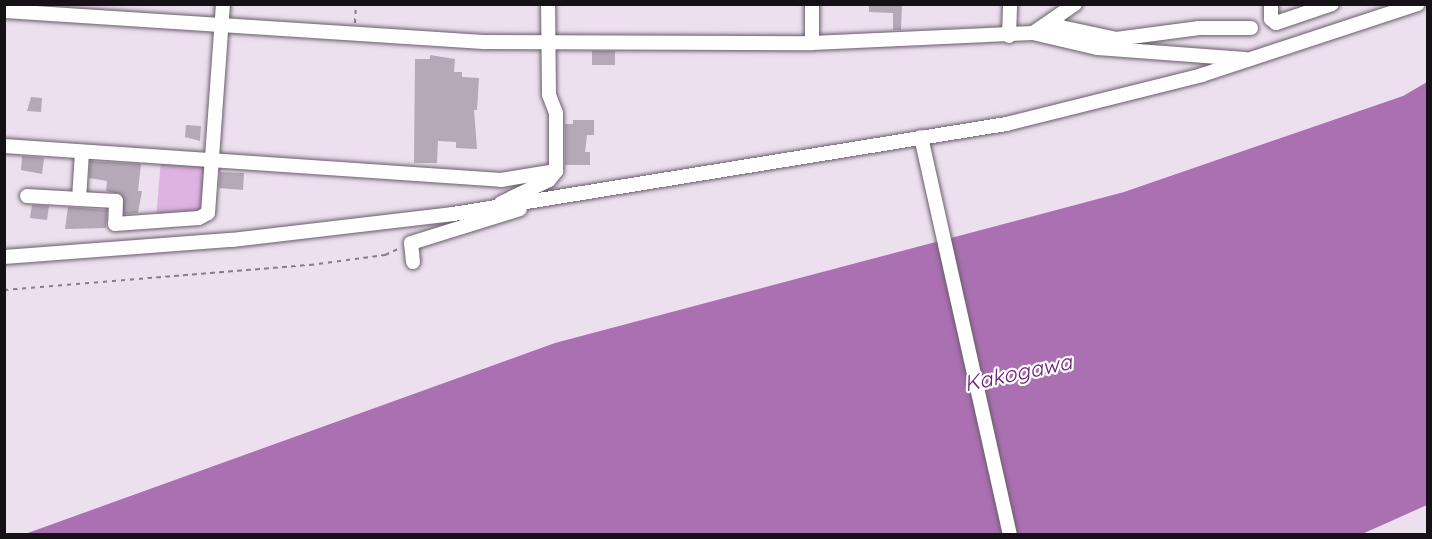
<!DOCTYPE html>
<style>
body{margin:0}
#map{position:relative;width:1432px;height:539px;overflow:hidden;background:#ecdfee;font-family:Quicksand,sans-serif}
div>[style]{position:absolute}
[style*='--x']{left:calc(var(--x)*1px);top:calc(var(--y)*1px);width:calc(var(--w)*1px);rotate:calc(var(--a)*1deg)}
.green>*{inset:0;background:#dfb2e4}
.water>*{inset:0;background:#ab70b2}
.building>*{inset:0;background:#b5a8b7}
.path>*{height:2px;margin-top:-1px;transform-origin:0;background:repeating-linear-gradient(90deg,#857d87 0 4.5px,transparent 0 9px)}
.roads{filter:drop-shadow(0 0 2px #685d6a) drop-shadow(0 0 2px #685d6a)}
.minor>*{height:14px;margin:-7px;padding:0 7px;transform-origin:7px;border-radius:7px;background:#fff}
span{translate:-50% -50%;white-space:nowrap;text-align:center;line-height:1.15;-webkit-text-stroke:4.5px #fff;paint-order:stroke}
.water-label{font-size:22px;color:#6b2174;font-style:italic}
.frame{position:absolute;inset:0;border:6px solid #151116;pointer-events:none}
</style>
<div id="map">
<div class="green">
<i style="clip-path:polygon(161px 160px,207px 164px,204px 212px,156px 219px)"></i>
</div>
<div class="water">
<i style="clip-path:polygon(1427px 82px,1427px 505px,1362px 534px,25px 534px,555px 343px,1124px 192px,1403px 96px)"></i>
</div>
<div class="building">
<i style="clip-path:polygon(869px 4px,902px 4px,901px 30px,893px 30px,893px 13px,869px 12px)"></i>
<i style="clip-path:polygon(592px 51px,615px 51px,615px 65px,592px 65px)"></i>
<i style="clip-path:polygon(430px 55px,455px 59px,454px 72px,462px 72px,462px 77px,479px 78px,477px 110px,474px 110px,477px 149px,456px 148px,456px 142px,438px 141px,437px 163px,414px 163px,415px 59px,430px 59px)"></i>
<i style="clip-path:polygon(31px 97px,42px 98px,41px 112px,27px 111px)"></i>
<i style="clip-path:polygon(573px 120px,594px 120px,594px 135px,587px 135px,585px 152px,590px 152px,590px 165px,565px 165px,565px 124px,573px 124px)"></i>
<i style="clip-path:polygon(186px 125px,201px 126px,200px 141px,185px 137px)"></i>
<i style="clip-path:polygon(22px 156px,44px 158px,42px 174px,21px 170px)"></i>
<i style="clip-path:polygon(90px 161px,141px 164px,138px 191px,142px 191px,138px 213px,124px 214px,121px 194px,106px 191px,107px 181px,89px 178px)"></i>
<i style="clip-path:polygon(220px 172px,244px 173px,243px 190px,219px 188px)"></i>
<i style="clip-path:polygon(32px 205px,49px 206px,47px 220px,30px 218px)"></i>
<i style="clip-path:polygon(68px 207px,107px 210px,106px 228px,65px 229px)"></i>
</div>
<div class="path">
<i style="--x:355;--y:23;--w:19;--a:-87"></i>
<i style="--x:4;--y:290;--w:307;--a:-4.7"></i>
<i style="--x:310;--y:265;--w:76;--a:-7.6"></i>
<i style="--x:385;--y:255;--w:17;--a:-25"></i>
</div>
<div class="roads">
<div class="minor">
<i style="--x:812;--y:4;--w:39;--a:90"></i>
<i style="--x:1271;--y:4;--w:15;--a:90"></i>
<i style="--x:1271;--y:19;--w:6;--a:39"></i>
<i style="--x:1276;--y:23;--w:59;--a:-18.7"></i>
<i style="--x:4;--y:11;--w:481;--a:3.7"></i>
<i style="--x:484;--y:42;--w:328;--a:0.2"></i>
<i style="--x:812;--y:43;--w:221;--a:-2.6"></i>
<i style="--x:1033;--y:33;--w:51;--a:-34.6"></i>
<i style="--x:1009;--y:36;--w:32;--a:-88"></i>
<i style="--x:1245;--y:59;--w:148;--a:-175.7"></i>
<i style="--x:1097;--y:48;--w:66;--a:-166.8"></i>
<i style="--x:1033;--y:33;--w:29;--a:-12"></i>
<i style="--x:1061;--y:27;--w:56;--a:12.3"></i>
<i style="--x:1116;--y:39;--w:84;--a:-7.5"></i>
<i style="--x:1199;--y:28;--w:52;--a:0"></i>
<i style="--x:921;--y:137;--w:407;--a:77.4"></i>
<i style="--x:4;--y:146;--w:498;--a:3.9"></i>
<i style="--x:501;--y:180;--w:56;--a:-9.3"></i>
<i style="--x:27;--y:196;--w:52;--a:3.3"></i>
<i style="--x:79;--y:199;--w:47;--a:-86.3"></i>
<i style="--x:79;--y:199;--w:37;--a:3"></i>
<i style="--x:116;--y:201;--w:23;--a:92"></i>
<i style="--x:115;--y:224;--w:84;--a:-4.1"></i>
<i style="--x:199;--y:218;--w:10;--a:-29"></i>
<i style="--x:208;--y:213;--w:210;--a:-85.9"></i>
<i style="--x:501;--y:203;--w:53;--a:-25.6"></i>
<i style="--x:549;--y:180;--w:11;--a:-52"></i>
<i style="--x:556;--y:171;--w:58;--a:-90"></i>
<i style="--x:556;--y:113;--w:19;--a:-111"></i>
<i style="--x:549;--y:95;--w:91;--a:-90.6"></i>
<i style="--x:4;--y:257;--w:229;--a:-4.3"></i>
<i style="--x:232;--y:240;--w:223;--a:-6.7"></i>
<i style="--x:453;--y:214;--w:560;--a:-9.24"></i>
<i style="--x:1006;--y:124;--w:202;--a:-14"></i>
<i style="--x:1202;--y:75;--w:227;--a:-18.2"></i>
<i style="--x:413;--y:262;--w:19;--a:-96"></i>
<i style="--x:411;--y:243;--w:114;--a:-17.3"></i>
</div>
</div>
<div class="water-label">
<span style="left:1018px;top:373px;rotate:-12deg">Kakogawa</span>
</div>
<div class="frame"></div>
</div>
